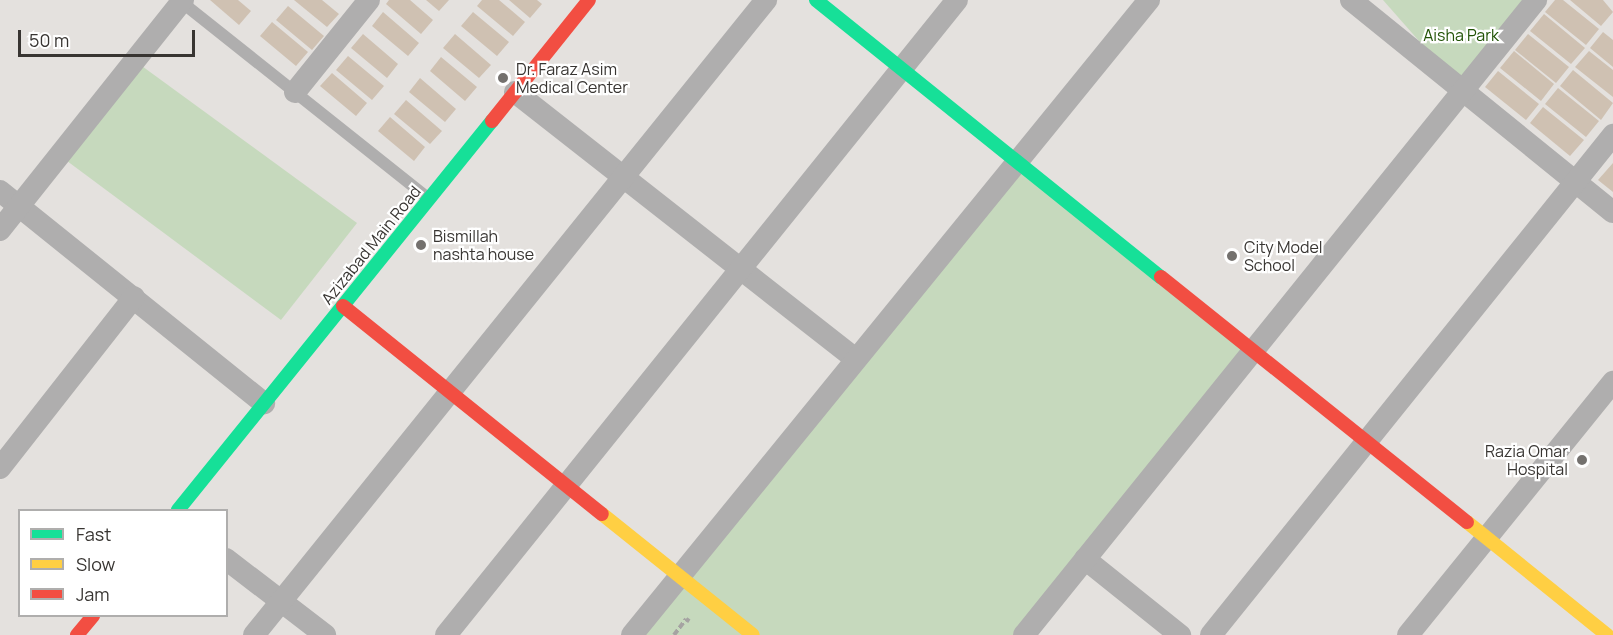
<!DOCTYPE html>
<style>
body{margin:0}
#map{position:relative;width:1613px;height:635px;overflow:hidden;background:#e4e1de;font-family:Manrope,sans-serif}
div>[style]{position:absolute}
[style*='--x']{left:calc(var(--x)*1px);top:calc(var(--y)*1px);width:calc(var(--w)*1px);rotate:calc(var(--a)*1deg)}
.green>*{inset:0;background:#c6d9bd}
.building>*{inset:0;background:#cfc1b2}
.path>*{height:4px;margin-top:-2px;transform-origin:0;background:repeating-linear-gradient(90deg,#a5a3a2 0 6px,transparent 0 9px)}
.lane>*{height:12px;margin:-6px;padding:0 6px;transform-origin:6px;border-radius:6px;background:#afaeae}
.street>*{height:22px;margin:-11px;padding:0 11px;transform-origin:11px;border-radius:11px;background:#afaeae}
.fast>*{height:14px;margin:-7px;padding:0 7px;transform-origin:7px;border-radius:7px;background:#16e098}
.slow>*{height:14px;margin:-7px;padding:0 7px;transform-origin:7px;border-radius:7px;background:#ffcf43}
.jam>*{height:14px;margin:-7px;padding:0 7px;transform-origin:7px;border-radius:7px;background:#f24e42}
.dots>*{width:16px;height:16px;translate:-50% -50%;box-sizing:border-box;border:3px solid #fff;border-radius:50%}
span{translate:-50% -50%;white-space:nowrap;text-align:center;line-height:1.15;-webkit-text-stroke:4.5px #fff;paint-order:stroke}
.park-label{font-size:16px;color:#215205}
.poi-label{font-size:16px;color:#383532}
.left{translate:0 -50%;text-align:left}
.right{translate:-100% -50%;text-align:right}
.street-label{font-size:16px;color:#383532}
.legend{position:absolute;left:18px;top:509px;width:210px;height:108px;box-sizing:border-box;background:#fff;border:2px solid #afaead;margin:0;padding:8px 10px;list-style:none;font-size:18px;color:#383532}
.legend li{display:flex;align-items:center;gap:12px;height:30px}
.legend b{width:30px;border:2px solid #afaead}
.scale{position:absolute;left:18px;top:30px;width:177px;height:27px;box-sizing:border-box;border:3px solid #383532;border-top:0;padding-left:8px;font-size:18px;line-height:21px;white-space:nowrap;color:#383532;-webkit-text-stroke:4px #fff;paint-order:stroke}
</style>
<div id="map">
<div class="green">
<i style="clip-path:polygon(1383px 0,1536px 0,1463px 91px)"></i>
<i style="clip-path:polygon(135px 61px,357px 223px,281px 320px,59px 155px)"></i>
<i style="clip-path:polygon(1017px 161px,1253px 351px,1024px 635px,632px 635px)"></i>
</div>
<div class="building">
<i style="clip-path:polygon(210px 0,238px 0,251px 11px,239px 25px)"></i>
<i style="clip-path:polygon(294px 0,322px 0,339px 14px,327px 27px)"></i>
<i style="clip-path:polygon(389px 0,410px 0,433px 20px,421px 34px,386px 4px)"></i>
<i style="clip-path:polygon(426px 0,449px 0,439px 11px)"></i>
<i style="clip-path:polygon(482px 0,499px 0,525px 22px,513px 36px,477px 6px)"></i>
<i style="clip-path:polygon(509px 0,537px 0,542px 4px,530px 18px)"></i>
<i style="clip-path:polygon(1555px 0,1563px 0,1599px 29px,1586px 45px,1545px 12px)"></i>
<i style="clip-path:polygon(1570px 0,1603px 0,1613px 12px,1601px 26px)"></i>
<i style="clip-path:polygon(288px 6px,324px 36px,312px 50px,276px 20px)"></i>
<i style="clip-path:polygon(383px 12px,419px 43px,408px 56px,372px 26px)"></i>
<i style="clip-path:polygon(473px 12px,509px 42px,497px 56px,461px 26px)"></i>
<i style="clip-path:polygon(1544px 14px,1585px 48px,1571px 64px,1530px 31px)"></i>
<i style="clip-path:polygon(272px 22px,308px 52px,296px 66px,260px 36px)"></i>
<i style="clip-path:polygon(1603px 32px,1613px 40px,1613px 67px,1590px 48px)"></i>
<i style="clip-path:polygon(363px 34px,398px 64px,387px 78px,351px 48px)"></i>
<i style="clip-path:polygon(455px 34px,491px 65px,479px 78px,443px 48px)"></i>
<i style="clip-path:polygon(1528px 34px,1569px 67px,1556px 83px,1515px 50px)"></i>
<i style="clip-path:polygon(1514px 51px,1554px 84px,1541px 101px,1500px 68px)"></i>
<i style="clip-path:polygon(1589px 51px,1613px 70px,1613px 97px,1575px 67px)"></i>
<i style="clip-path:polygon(348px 56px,384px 86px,372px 100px,336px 70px)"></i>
<i style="clip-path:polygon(441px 57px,477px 87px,465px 101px,430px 71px)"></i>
<i style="clip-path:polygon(1573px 70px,1613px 103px,1601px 120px,1560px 86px)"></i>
<i style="clip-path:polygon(1498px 71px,1539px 104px,1526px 120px,1485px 87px)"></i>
<i style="clip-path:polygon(332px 73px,367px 103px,356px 116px,320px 86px)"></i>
<i style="clip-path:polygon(420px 78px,456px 109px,445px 122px,409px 92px)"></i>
<i style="clip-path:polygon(1558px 88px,1599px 121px,1586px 137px,1545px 104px)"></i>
<i style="clip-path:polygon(406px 100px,442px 131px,430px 144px,394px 114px)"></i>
<i style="clip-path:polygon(1543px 107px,1584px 140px,1570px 156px,1530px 123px)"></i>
<i style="clip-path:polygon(390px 117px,425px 147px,414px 161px,378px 131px)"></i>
<i style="clip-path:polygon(1613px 163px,1613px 192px,1598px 180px)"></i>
</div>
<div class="path">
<i style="--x:674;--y:635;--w:20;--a:-53"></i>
<i style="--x:686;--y:619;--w:4;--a:34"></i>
</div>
<div class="lane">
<i style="--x:179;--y:0;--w:317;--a:38.5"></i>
</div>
<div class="street">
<i style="--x:1351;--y:0;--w:337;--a:39"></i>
<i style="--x:295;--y:92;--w:118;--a:-51.2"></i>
<i style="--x:515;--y:92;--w:433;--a:38.1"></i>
<i style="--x:0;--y:191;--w:339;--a:38.8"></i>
<i style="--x:0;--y:230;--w:294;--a:-51.5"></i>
<i style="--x:0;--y:468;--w:217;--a:-51.9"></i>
<i style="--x:226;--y:559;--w:125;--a:37.5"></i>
<i style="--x:1085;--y:559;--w:122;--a:38.7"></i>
<i style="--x:254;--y:635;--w:816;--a:-51.12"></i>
<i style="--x:446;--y:635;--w:815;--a:-51.18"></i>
<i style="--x:632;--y:635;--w:819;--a:-50.85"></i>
<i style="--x:1024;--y:635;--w:816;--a:-51.12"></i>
<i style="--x:1211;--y:635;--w:642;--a:-51.2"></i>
<i style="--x:1408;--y:635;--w:326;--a:-51"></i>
</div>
<div class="fast">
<i style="--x:816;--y:0;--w:442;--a:38.8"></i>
<i style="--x:178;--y:510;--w:500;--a:-51.1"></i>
</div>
<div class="slow">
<i style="--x:602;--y:514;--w:193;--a:38.7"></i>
<i style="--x:1467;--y:522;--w:180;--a:38.9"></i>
</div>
<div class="jam">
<i style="--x:492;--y:121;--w:155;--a:-51.3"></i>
<i style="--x:1161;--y:277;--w:392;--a:38.7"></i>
<i style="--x:343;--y:306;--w:332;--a:38.8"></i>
<i style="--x:77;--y:635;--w:25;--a:-50"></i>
</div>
<div class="dots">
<i style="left:503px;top:78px;background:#74716e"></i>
<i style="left:421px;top:245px;background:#74716e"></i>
<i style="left:1232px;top:256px;background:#74716e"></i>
<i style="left:1582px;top:460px;background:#74716e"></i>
</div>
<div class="park-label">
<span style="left:1461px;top:35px">Aisha Park</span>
</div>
<div class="poi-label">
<span class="left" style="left:516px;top:78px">Dr. Faraz Asim<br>Medical Center</span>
<span class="left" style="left:433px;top:245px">Bismillah<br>nashta house</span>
<span class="left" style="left:1244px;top:256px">City Model<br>School</span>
<span class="right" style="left:1568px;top:460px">Razia Omar<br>Hospital</span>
</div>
<div class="street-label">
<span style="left:371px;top:245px;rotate:-51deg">Azizabad Main Road</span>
</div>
<ul class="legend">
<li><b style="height:8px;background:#16e098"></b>Fast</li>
<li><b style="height:8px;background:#ffcf43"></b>Slow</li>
<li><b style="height:8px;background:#f24e42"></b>Jam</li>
</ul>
<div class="scale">50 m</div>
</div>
